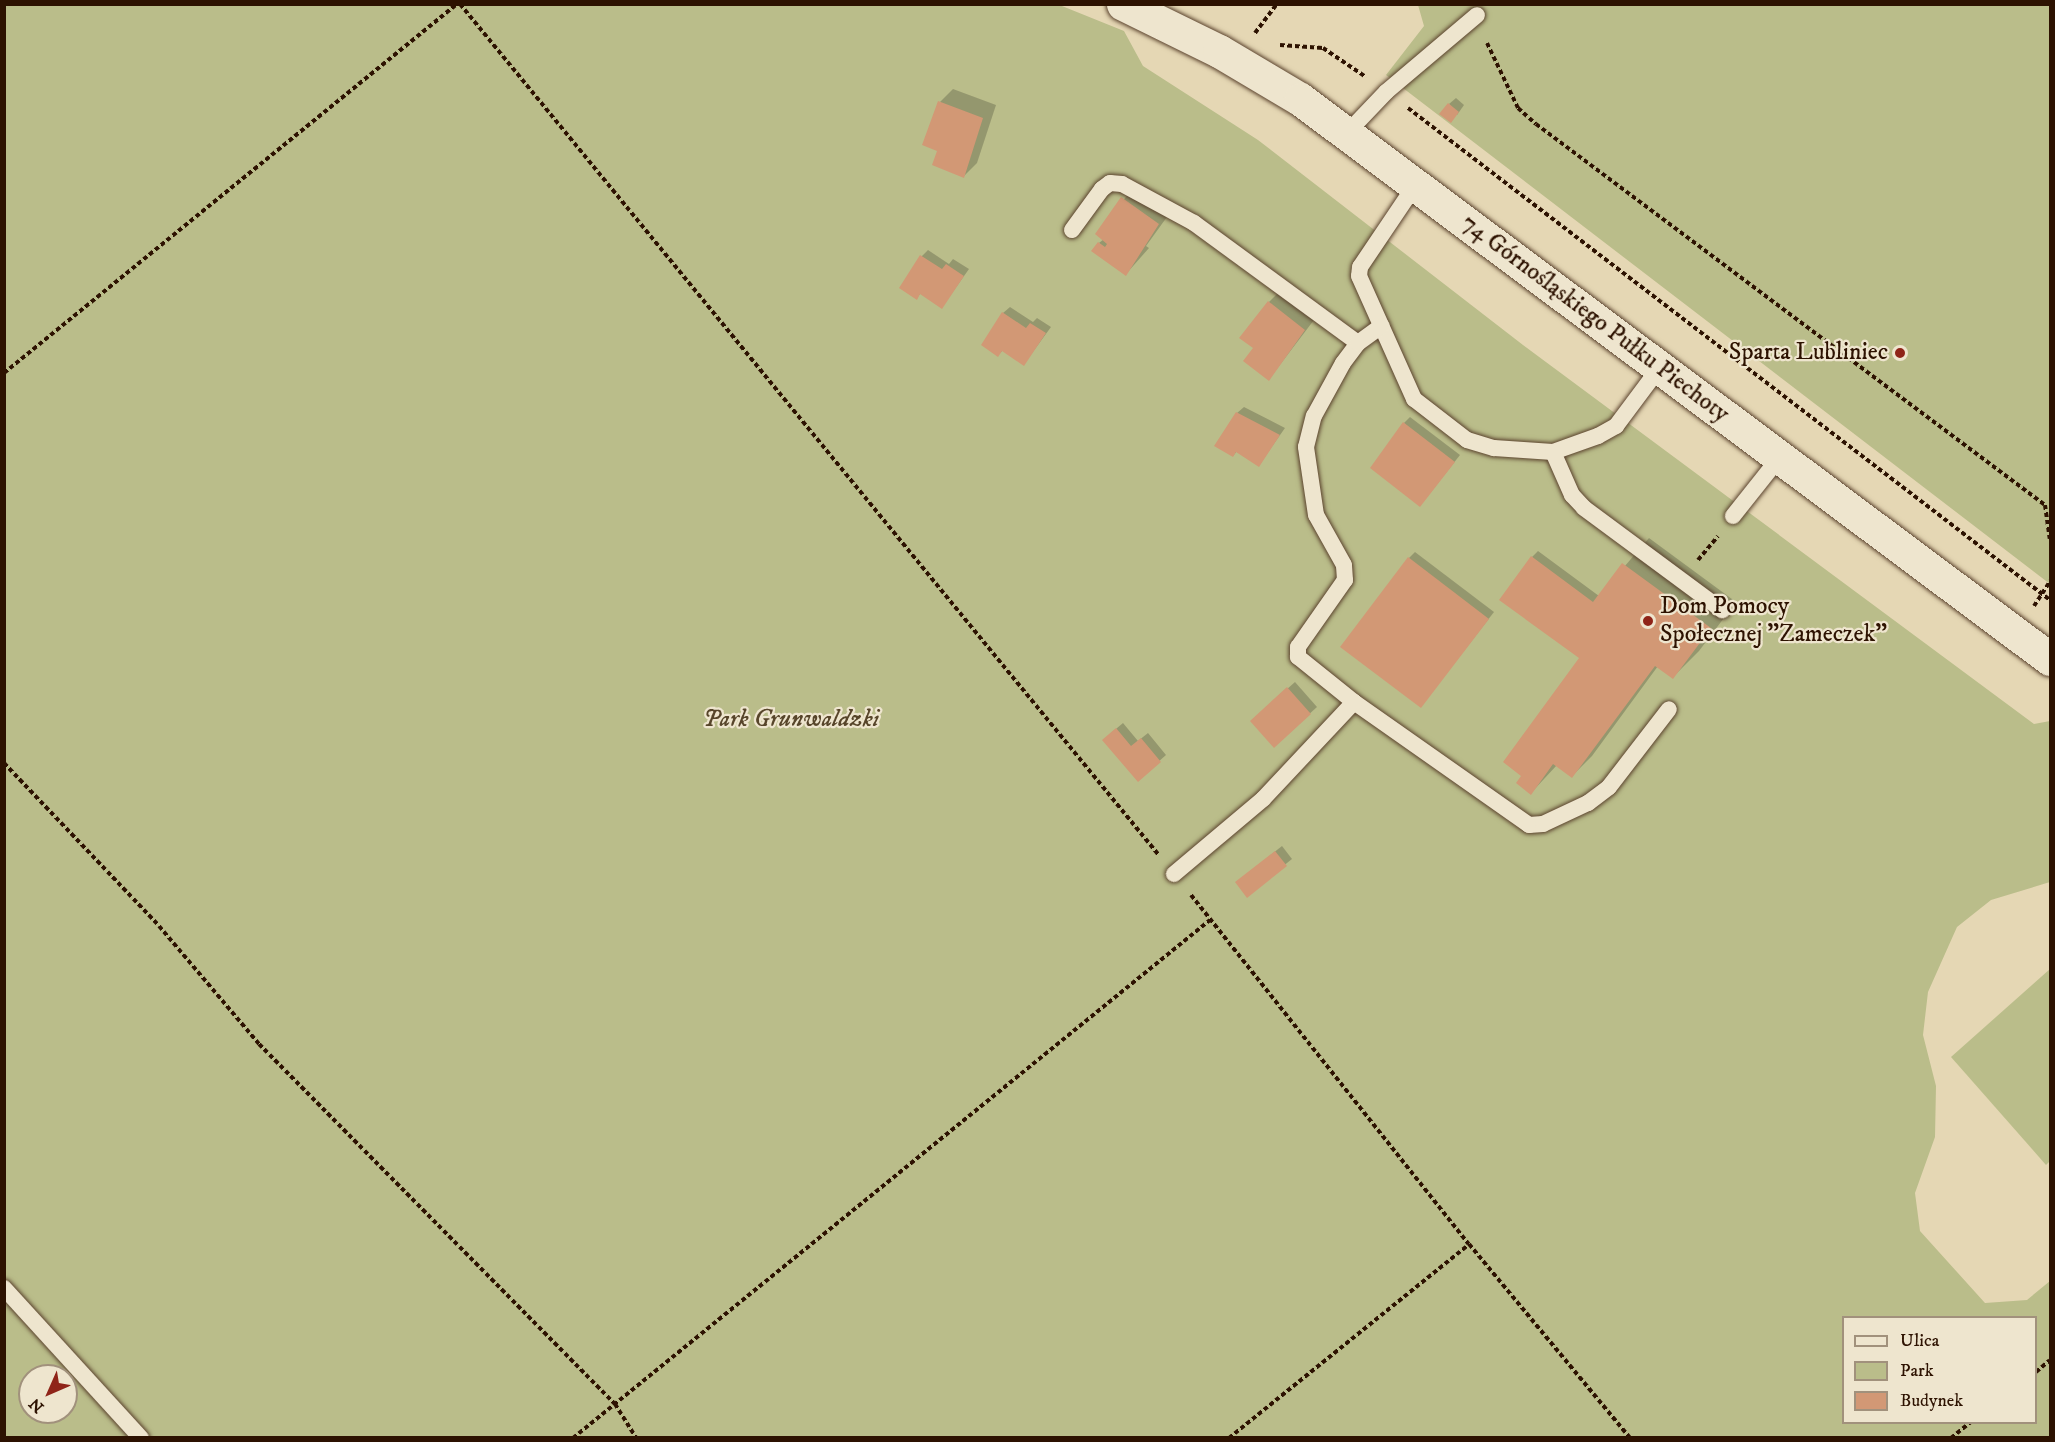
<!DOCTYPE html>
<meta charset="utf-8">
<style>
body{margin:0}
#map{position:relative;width:2055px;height:1442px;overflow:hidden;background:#e5d7b4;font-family:"IM FELL DW Pica",serif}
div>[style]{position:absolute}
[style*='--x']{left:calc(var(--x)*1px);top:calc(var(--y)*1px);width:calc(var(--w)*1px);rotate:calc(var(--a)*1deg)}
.green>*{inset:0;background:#babd8a}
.shadow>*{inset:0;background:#0003}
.building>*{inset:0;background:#d29875}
.path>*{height:4px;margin-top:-2px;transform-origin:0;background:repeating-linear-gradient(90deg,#2d1201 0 4.5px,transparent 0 7.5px)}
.roads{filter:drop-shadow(0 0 2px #5b432e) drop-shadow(0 0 2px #5b432e)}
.lane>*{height:16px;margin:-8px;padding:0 8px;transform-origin:8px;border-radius:8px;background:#eee5ce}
.street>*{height:33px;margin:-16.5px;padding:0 16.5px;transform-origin:16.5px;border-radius:16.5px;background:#eee5ce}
.dots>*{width:16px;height:16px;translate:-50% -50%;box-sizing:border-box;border:3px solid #eee5ce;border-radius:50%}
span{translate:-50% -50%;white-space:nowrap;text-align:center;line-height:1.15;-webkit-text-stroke:4.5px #eee5ce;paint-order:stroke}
.street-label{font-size:24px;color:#2d1201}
.poi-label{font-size:24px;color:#2d1201}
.right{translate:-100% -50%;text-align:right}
.left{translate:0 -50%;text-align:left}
.park-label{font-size:24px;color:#57452a;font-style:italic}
.frame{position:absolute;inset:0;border:6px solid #2d1201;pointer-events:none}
.legend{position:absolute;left:1842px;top:1316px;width:195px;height:108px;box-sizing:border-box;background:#eee5ce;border:2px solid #a1917c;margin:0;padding:8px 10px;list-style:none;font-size:18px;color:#2d1201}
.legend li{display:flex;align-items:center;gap:12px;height:30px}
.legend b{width:30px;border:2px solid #a1917c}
.north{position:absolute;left:18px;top:1364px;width:60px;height:60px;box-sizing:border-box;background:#eee5ce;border:2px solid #a1917c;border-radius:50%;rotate:225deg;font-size:16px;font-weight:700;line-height:24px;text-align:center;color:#2d1201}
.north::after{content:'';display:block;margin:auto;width:21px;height:27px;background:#8f2418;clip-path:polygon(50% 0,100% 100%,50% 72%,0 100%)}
</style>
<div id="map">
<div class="green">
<i style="clip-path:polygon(evenodd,1057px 4px,1124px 31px,1143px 66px,1258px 140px,1523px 345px,2034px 724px,2050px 721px,2050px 882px,1991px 900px,1957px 927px,1928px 992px,1923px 1035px,1936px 1086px,1935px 1137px,1915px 1193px,1920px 1231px,1985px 1303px,2027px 1300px,2050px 1281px,2050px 1437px,5px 1437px,5px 5px,1057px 4px,1844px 1318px,2036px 1318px,2036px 1422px,1844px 1422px,1844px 1318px,1057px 4px,30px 1376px,66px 1376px,66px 1412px,30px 1412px,30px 1376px)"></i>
<i style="clip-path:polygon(1418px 5px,2050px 5px,2050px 584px,1386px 75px,1424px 26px)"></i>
<i style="clip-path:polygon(2050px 969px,2050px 1161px,2046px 1165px,1951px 1057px)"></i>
</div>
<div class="shadow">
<i style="clip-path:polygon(953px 89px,996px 105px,977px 163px,964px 176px,940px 102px)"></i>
<i style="clip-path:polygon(1456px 98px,1464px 105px,1457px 115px,1449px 104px)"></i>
<i style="clip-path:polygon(1136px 184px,1172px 210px,1146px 246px,1149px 248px,1126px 274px,1099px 243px,1104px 239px,1097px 234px)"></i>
<i style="clip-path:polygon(928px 250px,949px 264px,953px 259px,969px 269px,942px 307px,921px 293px,916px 298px,922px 256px)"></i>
<i style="clip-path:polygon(1282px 289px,1317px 316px,1269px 379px,1255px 348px,1269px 302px)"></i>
<i style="clip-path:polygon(1010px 307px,1033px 322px,1037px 318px,1051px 327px,1024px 364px,1003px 350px,998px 355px,1003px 313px)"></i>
<i style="clip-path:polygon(1244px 407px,1285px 428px,1259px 465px,1237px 451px,1233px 456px,1237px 413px)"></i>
<i style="clip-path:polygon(1410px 417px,1460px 455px,1426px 498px,1404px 423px)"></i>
<i style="clip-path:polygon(1649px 538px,1736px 602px,1699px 651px,1673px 677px,1658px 666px,1592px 756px,1572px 776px,1557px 765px,1531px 793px,1523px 776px,1581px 658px,1532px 557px,1538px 551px,1599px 596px)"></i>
<i style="clip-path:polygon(1415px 552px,1494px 612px,1421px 706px,1409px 558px)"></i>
<i style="clip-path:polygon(1295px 682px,1317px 707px,1274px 746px,1258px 715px)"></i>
<i style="clip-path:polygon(1123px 723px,1138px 741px,1148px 733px,1166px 755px,1138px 780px,1110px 734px)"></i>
<i style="clip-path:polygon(1282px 846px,1292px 859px,1247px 895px,1237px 882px)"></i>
</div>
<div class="building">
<i style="clip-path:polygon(938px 101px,983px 118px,964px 178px,932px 165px,937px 151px,922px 145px)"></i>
<i style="clip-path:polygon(1448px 103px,1459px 112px,1451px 123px,1439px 114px)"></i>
<i style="clip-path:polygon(1121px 197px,1159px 224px,1126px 276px,1091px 251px,1098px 242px,1105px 247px,1107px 244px,1095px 234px)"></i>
<i style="clip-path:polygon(920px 255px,942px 269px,946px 264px,964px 276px,942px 309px,920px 294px,917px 300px,899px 288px)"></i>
<i style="clip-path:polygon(1268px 301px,1305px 330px,1269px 381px,1243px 361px,1253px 348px,1239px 338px)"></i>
<i style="clip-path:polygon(1002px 312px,1026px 328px,1030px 323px,1046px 333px,1024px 366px,1002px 351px,998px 357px,981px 345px)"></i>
<i style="clip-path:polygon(1236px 412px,1280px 435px,1259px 467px,1236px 452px,1233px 457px,1214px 446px)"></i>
<i style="clip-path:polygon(1403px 422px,1455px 462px,1420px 507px,1370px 468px)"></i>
<i style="clip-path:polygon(1531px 556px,1593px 602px,1622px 563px,1711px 628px,1673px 679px,1655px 666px,1572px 778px,1553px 764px,1531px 795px,1516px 783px,1521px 776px,1503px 762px,1579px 658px,1499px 600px)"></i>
<i style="clip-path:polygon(1408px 557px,1489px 619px,1421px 708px,1340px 647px)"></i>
<i style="clip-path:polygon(1287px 687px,1311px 714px,1274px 748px,1250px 721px)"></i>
<i style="clip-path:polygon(1116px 728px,1131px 746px,1141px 738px,1161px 762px,1138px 782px,1102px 740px)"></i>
<i style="clip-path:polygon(1275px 851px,1287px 866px,1247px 898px,1235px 882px)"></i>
</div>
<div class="path">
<i style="--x:460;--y:4;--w:1100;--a:50.61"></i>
<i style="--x:1255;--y:33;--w:36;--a:-53"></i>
<i style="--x:1487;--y:43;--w:72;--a:64.5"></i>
<i style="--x:1518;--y:108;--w:24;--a:42"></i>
<i style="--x:1536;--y:124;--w:636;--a:36.82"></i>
<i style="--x:2045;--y:505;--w:34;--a:82"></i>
<i style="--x:1280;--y:45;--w:43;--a:4"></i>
<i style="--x:1323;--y:48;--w:52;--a:34"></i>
<i style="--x:1408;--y:108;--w:809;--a:37.46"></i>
<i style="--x:4;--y:373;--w:584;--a:-39.17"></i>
<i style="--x:1698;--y:560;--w:31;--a:-50"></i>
<i style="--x:2034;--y:606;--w:30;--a:-57"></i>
<i style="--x:4;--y:763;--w:225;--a:46.4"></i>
<i style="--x:159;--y:926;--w:155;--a:49.7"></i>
<i style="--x:259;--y:1044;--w:506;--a:45.32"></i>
<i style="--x:615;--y:1404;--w:40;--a:58"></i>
<i style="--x:1191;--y:895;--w:446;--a:51.5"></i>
<i style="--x:1469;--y:1244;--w:252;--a:50.3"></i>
<i style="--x:2036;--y:1372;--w:18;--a:-41"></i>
<i style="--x:573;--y:1438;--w:821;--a:-39.12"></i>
<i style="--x:1229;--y:1438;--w:309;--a:-38.9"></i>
<i style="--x:1951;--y:1438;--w:26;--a:-39"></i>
</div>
<div class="roads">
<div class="lane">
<i style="--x:1347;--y:133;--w:57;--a:-46.4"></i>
<i style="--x:1386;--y:92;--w:119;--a:-40.2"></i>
<i style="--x:1416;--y:184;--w:100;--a:124"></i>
<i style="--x:1360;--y:267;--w:9;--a:96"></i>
<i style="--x:1359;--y:276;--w:135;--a:65.9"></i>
<i style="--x:1414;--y:399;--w:67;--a:37.7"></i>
<i style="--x:1467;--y:440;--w:28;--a:17"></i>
<i style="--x:1494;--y:448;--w:59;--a:3.9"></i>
<i style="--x:1553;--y:452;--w:48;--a:-19.6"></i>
<i style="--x:1598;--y:436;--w:21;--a:-29"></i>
<i style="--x:1616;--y:426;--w:74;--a:-53.3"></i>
<i style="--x:1072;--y:230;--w:51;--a:-53.8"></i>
<i style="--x:1102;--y:189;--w:10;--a:-37"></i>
<i style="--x:1110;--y:183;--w:12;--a:5"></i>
<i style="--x:1122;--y:184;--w:82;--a:28.4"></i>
<i style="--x:1194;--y:223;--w:203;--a:36.2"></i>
<i style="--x:1553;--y:452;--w:47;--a:66.2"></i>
<i style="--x:1572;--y:495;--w:18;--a:47"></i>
<i style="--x:1584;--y:508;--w:172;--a:36.5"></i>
<i style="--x:1733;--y:516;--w:75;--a:-51.5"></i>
<i style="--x:1354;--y:702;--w:214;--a:35.1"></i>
<i style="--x:1529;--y:825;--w:14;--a:-4"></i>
<i style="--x:1543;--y:824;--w:50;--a:-25"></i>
<i style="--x:1588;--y:803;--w:26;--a:-37"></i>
<i style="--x:1609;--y:787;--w:98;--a:-52.4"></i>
<i style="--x:1174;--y:874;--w:116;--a:-40.1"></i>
<i style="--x:1263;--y:799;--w:133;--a:-46.8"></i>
<i style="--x:1354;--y:702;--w:72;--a:-141.2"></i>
<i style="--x:1298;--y:657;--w:10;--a:-90"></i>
<i style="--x:1298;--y:647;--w:82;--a:-55"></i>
<i style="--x:1345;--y:580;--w:15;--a:-94"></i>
<i style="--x:1344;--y:565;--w:57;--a:-119.2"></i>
<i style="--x:1316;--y:515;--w:69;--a:-98.4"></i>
<i style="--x:1306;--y:447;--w:32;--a:-76"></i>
<i style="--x:1314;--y:416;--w:60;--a:-61.3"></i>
<i style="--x:1343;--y:363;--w:25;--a:-53"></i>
<i style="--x:1358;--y:343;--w:29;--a:-36"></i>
<i style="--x:4;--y:1288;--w:203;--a:47.6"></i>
</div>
<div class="street">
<i style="--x:1123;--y:4;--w:107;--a:26.1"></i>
<i style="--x:1219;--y:51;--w:94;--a:30.7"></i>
<i style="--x:1300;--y:99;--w:936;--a:36.75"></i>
</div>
</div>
<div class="dots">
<i style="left:1900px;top:353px;background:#8f2418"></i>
<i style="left:1648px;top:621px;background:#8f2418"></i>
</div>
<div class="street-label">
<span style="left:1595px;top:319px;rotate:37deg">74 Górnośląskiego Pułku Piechoty</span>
</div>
<div class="poi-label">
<span class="right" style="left:1888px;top:353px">Sparta Lubliniec</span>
<span class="left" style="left:1660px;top:621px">Dom Pomocy<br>Społecznej "Zameczek"</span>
</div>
<div class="park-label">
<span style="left:791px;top:720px">Park Grunwaldzki</span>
</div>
<div class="frame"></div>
<ul class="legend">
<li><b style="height:8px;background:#eee5ce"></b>Ulica</li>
<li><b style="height:16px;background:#babd8a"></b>Park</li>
<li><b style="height:16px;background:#d29875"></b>Budynek</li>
</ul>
<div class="north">N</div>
</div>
